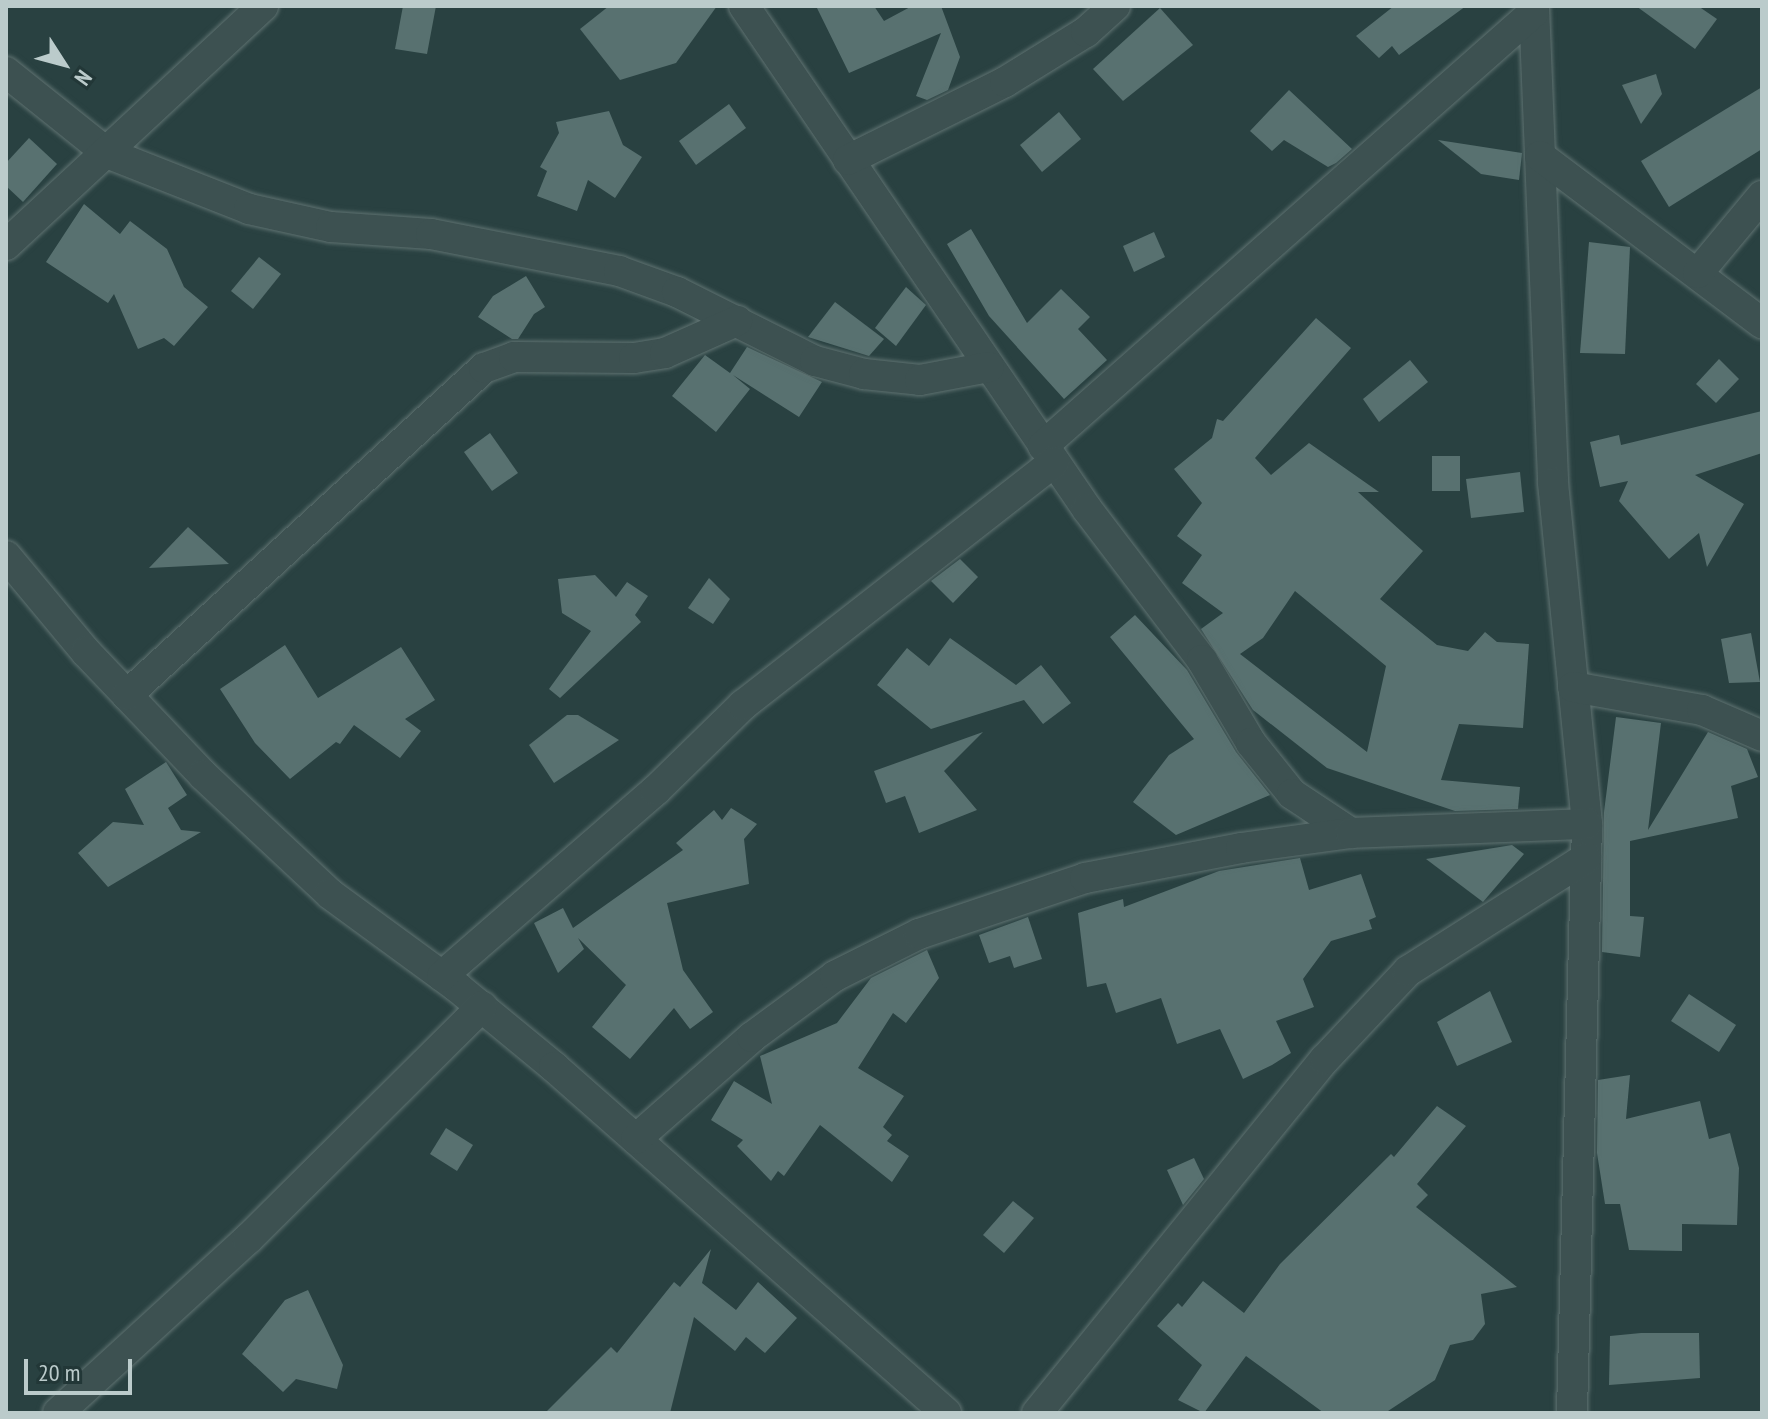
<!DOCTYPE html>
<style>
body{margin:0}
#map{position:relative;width:1768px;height:1419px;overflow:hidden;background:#294141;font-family:"PT Sans Narrow",sans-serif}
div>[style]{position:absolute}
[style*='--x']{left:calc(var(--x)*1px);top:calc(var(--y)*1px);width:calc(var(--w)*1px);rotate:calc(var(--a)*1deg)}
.building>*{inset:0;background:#587170}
.roads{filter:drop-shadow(0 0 2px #5f7271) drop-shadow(0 0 2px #5f7271)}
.street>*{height:30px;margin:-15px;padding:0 15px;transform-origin:15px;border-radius:15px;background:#3d5151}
span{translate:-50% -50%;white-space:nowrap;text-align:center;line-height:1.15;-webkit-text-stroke:8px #223737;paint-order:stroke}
.frame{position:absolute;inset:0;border:8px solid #bbcbcb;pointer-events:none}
.north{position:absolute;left:24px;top:24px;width:80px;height:80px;-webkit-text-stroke:6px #223737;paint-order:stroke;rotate:126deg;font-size:22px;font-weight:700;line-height:32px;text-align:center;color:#bbcbcb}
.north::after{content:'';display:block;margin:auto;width:28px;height:36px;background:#bbcbcb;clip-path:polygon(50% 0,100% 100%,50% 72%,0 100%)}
.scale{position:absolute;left:24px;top:1359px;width:108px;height:36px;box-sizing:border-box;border:4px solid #bbcbcb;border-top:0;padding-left:10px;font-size:24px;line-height:28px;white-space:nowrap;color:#bbcbcb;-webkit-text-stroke:6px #223737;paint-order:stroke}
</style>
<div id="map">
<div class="building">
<i style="clip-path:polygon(403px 6px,436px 6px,427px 54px,395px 49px)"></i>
<i style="clip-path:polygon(609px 6px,717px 6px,676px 63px,620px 80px,580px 29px)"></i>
<i style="clip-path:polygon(816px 6px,874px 6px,884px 21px,912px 6px,941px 6px,960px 57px,948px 90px,927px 100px,916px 96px,941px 33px,849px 73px)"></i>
<i style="clip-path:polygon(1394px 6px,1466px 6px,1399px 55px,1392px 46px,1379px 58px,1356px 36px)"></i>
<i style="clip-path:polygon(1636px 6px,1698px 6px,1717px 19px,1695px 49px)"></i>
<i style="clip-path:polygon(1160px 8px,1193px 45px,1123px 101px,1093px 69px)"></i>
<i style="clip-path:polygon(1656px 74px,1662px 94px,1641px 124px,1622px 85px)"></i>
<i style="clip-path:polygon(1762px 87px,1762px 149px,1669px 207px,1641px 161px)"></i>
<i style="clip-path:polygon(1289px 90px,1352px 149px,1336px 163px,1328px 167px,1284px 140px,1272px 151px,1250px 131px)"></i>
<i style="clip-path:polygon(729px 104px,746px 128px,696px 165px,679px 141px)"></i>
<i style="clip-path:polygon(609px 111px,623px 145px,642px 157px,615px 198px,588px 180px,577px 211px,537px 196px,547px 171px,540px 167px,559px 133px,556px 122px)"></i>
<i style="clip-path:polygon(1059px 112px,1081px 139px,1042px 172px,1020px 145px)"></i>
<i style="clip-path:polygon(29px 138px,57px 164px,23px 202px,6px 186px,6px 163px)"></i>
<i style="clip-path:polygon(1438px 140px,1522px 153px,1519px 180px,1481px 174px)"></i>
<i style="clip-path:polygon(84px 204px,120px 234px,130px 221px,167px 249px,184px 287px,208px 307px,174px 346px,164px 338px,138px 349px,114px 294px,108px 303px,46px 262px)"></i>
<i style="clip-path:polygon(971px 229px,1027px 323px,1061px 289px,1090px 317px,1078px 329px,1107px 360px,1064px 399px,989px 316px,947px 244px)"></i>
<i style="clip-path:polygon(1154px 232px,1165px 257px,1134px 272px,1123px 246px)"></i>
<i style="clip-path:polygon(1589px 242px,1630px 247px,1625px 354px,1580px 353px)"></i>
<i style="clip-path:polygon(259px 257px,281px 274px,253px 309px,231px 291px)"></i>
<i style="clip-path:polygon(526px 276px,545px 307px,534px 314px,518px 339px,512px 339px,478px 317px,493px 296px)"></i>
<i style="clip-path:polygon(906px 287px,926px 305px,896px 346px,875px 328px)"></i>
<i style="clip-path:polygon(835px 302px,884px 339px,869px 356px,808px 337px)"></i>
<i style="clip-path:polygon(evenodd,1316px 318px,1351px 348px,1255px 458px,1271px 475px,1309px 443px,1379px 492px,1358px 492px,1423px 551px,1380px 599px,1437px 645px,1468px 651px,1485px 632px,1497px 642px,1529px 644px,1523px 728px,1459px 724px,1441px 780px,1520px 787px,1518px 809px,1455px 811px,1327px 768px,1253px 710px,1201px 629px,1223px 613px,1182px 583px,1202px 555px,1177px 536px,1202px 503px,1174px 469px,1212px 438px,1217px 419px,1223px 421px,1316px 318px,1295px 591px,1386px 666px,1367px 752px,1240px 654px,1263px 638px,1295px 591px)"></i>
<i style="clip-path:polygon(747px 347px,822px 382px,799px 417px,733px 375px,750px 389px,716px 432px,672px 396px,705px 355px,730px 373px)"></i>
<i style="clip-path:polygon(1719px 359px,1739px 379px,1716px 403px,1696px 384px)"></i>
<i style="clip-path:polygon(1410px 360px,1428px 382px,1379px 422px,1363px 399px)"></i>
<i style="clip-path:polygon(1762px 411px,1762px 453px,1695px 475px,1744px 504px,1707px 567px,1699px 533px,1669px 559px,1619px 501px,1628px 481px,1600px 487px,1590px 442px,1619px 435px,1621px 445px)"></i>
<i style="clip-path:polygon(490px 433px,518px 473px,492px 491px,464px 452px)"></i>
<i style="clip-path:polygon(1432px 456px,1460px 456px,1460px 491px,1432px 491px)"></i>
<i style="clip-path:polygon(1520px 472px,1524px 512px,1471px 518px,1466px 479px)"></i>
<i style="clip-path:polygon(188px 527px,229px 564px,149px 568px)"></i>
<i style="clip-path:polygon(960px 559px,978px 577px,953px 603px,931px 581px)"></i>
<i style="clip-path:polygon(595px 575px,616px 597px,627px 582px,648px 596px,635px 615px,641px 622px,560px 698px,549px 689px,591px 631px,562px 613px,558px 579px)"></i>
<i style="clip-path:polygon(709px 578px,730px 599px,713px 624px,688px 608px)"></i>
<i style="clip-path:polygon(1135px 615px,1187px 670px,1236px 752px,1270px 795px,1176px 835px,1133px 802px,1169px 755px,1194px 739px,1110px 637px)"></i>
<i style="clip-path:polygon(1751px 633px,1760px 682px,1729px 683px,1721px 639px)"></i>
<i style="clip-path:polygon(950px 638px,1016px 685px,1041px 665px,1071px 703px,1043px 724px,1024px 700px,931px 729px,877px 685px,907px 648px,929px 666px)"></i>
<i style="clip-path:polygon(285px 645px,318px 698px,401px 647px,435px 700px,405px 719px,421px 731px,400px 758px,354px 725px,340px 744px,336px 742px,290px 779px,255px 743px,220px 689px)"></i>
<i style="clip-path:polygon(567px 715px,578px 715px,619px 740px,554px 783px,529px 745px)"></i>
<i style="clip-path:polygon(1616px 717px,1661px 723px,1648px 830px,1708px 732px,1747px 749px,1758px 777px,1731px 786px,1738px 818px,1630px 841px,1630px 916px,1644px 917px,1640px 957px,1602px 952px,1604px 812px)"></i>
<i style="clip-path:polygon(983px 732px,944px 771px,977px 810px,919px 833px,905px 796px,886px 803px,874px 771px)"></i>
<i style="clip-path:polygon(166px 762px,187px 795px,168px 808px,181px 830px,201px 832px,108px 887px,78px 853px,113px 822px,144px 825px,125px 789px)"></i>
<i style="clip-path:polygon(731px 808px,757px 824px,744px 839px,749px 884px,667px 903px,683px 970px,713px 1012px,690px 1029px,674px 1008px,630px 1059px,592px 1027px,626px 985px,578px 938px,584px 949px,558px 973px,534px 923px,563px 908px,573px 928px,683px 850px,676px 843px,714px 810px,722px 820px)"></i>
<i style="clip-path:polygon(1512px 845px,1524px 854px,1483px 902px,1426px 859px)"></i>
<i style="clip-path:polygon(1300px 858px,1309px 890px,1361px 874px,1376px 917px,1369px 920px,1372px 929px,1331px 941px,1303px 979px,1314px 1007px,1276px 1021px,1291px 1053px,1272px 1065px,1243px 1079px,1220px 1029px,1177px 1044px,1161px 998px,1116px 1013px,1106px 983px,1087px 987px,1078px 913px,1123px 899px,1124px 907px,1219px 871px)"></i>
<i style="clip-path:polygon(1028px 917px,1042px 959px,1014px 968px,1010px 956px,989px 963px,979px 935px)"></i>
<i style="clip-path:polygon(927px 950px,939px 978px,906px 1023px,893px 1013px,858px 1068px,904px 1096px,883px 1127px,892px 1135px,887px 1141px,909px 1156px,892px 1182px,820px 1125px,784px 1176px,778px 1171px,771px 1181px,737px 1146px,743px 1140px,711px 1120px,734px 1081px,772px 1104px,760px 1056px,837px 1023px,871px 978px)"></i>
<i style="clip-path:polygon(1490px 991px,1512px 1042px,1457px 1066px,1437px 1022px)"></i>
<i style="clip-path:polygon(1689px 994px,1736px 1025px,1719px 1052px,1671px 1021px)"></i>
<i style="clip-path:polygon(1630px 1075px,1626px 1119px,1700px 1101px,1709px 1139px,1730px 1133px,1739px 1168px,1737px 1225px,1682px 1224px,1682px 1251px,1629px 1250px,1620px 1204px,1605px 1204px,1597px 1153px,1598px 1080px)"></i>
<i style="clip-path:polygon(1437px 1106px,1466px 1126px,1417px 1184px,1428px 1195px,1416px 1207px,1517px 1287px,1481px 1294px,1485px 1324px,1473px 1340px,1450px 1345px,1435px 1380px,1385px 1413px,1324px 1413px,1246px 1356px,1204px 1413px,1178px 1400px,1202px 1365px,1157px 1326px,1178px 1303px,1182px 1307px,1203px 1281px,1244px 1313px,1280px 1264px,1391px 1154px,1394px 1157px)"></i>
<i style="clip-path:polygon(446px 1128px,473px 1145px,457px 1171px,430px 1154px)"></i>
<i style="clip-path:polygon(1194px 1158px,1204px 1179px,1183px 1205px,1167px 1170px)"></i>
<i style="clip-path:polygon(1013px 1201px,1034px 1218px,1004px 1253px,983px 1235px)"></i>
<i style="clip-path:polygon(711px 1249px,702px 1283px,736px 1310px,758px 1282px,797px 1318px,765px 1353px,746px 1337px,735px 1351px,694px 1317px,670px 1413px,545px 1413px,611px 1347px,617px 1353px,674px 1282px,680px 1287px)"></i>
<i style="clip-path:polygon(308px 1290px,343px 1365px,337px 1389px,296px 1379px,283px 1392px,242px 1354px,285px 1300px)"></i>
<i style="clip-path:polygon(1641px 1333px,1699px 1333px,1700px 1378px,1609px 1385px,1610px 1336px)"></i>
</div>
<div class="roads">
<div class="street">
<i style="--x:744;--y:6;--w:609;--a:55.71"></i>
<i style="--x:1087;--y:509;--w:190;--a:52.7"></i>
<i style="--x:1202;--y:660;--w:96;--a:59.4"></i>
<i style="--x:1251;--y:743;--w:65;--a:51.2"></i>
<i style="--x:1292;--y:794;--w:71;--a:33.5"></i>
<i style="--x:1534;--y:6;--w:477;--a:87.7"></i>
<i style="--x:1553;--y:483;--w:343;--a:84.3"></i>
<i style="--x:1587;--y:824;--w:589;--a:91.46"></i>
<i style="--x:6;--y:72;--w:129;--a:38.7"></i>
<i style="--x:107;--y:153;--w:153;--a:21.5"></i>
<i style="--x:249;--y:209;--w:84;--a:12.4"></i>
<i style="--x:331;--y:227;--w:100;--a:4"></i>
<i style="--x:431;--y:234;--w:192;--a:11.1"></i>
<i style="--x:619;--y:271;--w:62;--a:19.9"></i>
<i style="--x:677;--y:292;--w:154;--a:26.6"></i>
<i style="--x:815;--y:361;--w:51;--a:14.9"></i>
<i style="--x:864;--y:374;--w:56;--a:6.1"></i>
<i style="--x:920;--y:380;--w:70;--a:-10.7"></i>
<i style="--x:1540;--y:156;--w:278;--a:37"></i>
<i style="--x:848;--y:160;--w:175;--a:-26.4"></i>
<i style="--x:1005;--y:82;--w:95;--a:-31.7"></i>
<i style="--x:1086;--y:32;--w:39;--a:-42"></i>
<i style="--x:6;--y:245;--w:351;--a:-42.9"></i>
<i style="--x:1698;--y:273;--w:100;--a:-50.3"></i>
<i style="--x:1043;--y:446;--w:655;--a:-41.47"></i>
<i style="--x:6;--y:556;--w:125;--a:50.2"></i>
<i style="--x:86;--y:652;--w:170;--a:46.4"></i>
<i style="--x:203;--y:775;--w:174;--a:43.1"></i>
<i style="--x:330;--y:894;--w:157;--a:36.2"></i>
<i style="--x:457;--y:987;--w:126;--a:39.5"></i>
<i style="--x:554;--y:1067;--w:523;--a:41.43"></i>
<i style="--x:1573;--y:687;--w:131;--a:10.1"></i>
<i style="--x:1702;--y:710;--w:65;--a:23.4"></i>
<i style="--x:127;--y:695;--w:484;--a:-42.5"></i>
<i style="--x:484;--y:368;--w:32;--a:-20"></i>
<i style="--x:514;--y:357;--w:120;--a:0.5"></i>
<i style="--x:634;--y:358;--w:31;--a:-9"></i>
<i style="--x:665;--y:353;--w:79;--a:-24"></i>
<i style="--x:442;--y:976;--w:284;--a:-41"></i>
<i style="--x:656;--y:790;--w:122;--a:-44.3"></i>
<i style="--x:743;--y:705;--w:395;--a:-38"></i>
<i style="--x:636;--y:1139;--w:154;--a:-41.3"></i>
<i style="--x:752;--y:1037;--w:103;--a:-36.3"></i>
<i style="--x:835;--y:976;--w:94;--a:-26.6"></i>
<i style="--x:919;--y:934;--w:175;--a:-18.6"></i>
<i style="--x:1085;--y:878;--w:159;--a:-10.9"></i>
<i style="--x:1241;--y:848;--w:111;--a:-7.8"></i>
<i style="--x:1351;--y:833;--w:236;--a:-2.2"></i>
<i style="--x:58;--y:1413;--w:258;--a:-42.5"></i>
<i style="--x:248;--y:1239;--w:330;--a:-44.8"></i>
<i style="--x:1037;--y:1413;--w:456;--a:-50.9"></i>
<i style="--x:1325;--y:1059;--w:121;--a:-46.7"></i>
<i style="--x:1408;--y:971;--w:211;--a:-32.4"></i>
</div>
</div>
<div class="frame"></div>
<div class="north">N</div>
<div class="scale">20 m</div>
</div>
